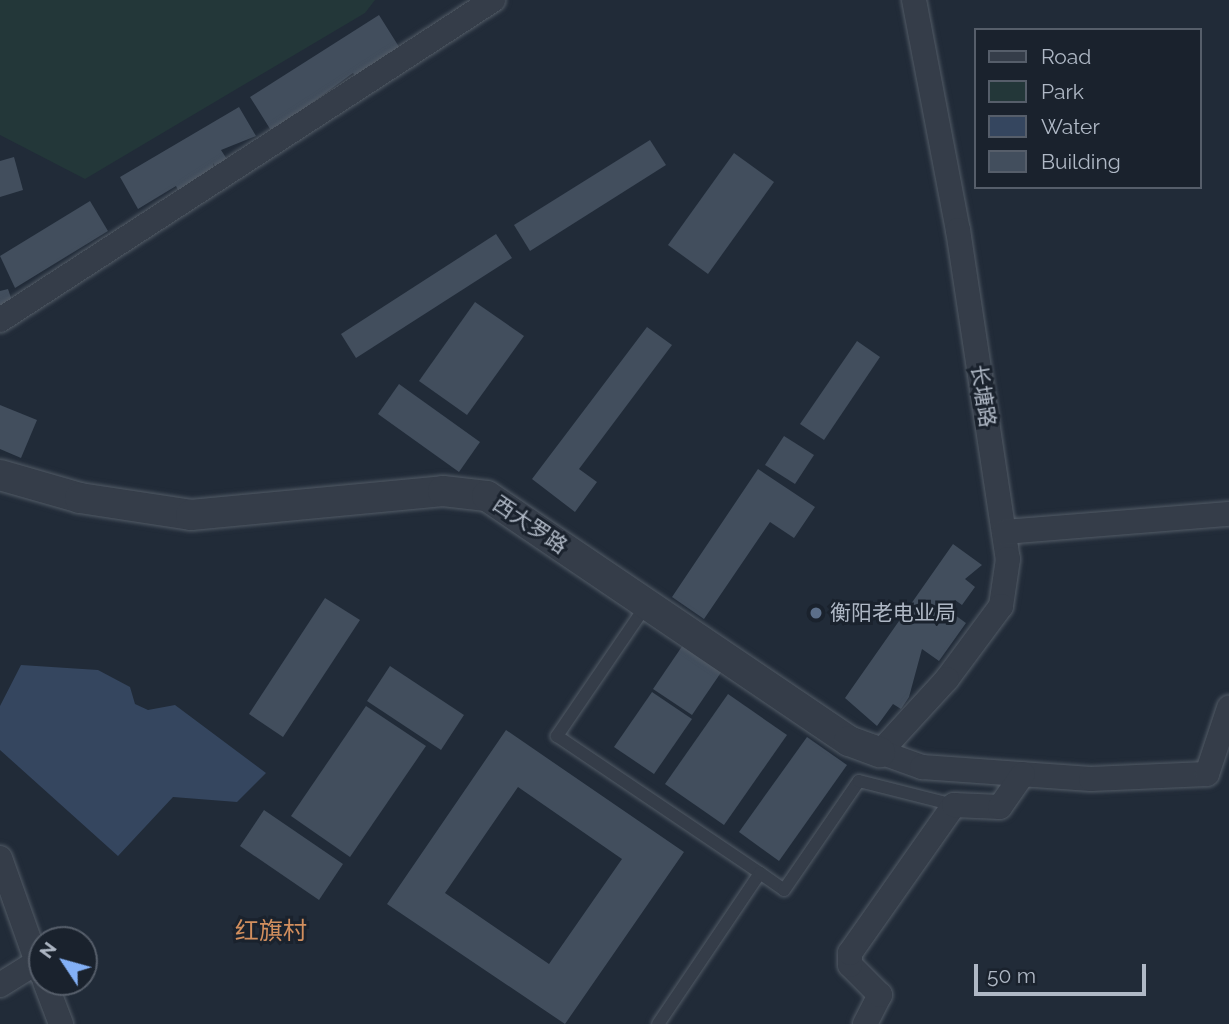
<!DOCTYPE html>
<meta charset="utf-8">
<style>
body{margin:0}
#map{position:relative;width:1229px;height:1024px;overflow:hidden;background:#212b38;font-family:Raleway,"Noto Sans SC",sans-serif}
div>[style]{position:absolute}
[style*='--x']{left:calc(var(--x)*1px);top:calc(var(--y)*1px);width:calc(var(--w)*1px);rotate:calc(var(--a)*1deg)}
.green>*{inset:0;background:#233739}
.water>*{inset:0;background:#35465f}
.building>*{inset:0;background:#424e5d}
.roads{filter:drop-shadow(0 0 2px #525b66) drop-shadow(0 0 2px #525b66)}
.service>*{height:12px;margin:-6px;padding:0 6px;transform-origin:6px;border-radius:6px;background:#353d49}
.minor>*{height:24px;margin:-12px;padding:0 12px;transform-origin:12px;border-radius:12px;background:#353d49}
.tertiary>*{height:30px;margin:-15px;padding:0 15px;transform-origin:15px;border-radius:15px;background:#353d49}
.dots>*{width:19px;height:19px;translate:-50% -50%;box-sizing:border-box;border:4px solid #1a222d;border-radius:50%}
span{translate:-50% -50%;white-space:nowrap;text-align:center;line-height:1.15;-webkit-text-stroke:6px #1a222d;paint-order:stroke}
.street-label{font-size:21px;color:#afb8c5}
.poi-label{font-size:21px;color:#afb8c5}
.left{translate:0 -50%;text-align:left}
.quarter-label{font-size:24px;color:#d28f5e}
.legend{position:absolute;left:974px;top:28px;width:228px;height:161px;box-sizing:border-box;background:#1a222d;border:2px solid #565e6a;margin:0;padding:9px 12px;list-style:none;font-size:21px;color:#afb8c5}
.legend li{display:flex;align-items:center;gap:14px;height:35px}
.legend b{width:35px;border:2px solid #565e6a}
.north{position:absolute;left:28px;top:926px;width:70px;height:70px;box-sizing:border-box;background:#1a222d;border:2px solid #565e6a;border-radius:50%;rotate:306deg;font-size:19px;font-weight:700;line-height:28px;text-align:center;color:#afb8c5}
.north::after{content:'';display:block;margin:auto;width:24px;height:32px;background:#83b0f6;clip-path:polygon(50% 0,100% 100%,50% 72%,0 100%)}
.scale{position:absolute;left:974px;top:964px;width:172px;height:32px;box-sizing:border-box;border:4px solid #afb8c5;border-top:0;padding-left:9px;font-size:21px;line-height:24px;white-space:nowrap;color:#afb8c5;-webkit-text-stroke:5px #1a222d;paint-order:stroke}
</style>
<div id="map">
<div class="green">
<i style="clip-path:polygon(0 0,375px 0,365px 13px,85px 179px,0 135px)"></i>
</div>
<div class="water">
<i style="clip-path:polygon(21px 665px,98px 670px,130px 687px,135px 704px,148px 710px,175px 705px,266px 773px,237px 802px,173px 797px,118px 856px,0 750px,0 706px)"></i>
</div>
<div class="building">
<i style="clip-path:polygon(379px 15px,401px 50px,357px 78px,353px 73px,272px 132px,250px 97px)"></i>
<i style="clip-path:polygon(239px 107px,256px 136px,221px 150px,230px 164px,218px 171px,213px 163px,215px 176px,181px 196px,176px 186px,138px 209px,120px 177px)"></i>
<i style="clip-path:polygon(650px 140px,666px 165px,530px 251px,514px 225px)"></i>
<i style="clip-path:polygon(734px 153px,774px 182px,708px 274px,668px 245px)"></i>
<i style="clip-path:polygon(14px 157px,23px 190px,0 197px,0 161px)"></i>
<i style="clip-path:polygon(90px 201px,108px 231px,15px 288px,0 256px)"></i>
<i style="clip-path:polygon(496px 234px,512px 258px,356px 358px,341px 334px)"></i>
<i style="clip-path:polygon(8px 289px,15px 310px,0 315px,0 291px)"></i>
<i style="clip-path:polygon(475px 302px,524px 336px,467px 415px,419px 381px)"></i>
<i style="clip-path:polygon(647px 327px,672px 345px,579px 469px,597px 482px,575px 512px,532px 479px)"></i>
<i style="clip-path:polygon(857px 341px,880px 357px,824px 440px,800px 424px)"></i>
<i style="clip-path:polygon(399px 384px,480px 442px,459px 472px,378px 414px)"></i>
<i style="clip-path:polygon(0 405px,37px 420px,21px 458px,0 449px)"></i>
<i style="clip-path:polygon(784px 436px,814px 455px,795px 484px,765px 465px)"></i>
<i style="clip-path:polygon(758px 469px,815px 507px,794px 538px,770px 522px,704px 619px,672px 597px)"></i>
<i style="clip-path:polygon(953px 544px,982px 565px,965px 579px,975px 587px,962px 605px,955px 600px,948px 610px,966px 623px,939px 661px,922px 649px,909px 697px,901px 709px,893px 704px,877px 726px,845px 698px)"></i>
<i style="clip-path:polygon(325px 598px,360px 620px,283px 737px,249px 714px)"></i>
<i style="clip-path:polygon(683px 645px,722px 671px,692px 715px,653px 689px)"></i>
<i style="clip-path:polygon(390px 666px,464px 715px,441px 750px,367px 701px)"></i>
<i style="clip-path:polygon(652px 692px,692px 719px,654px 774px,614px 747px)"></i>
<i style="clip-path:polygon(728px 694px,787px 735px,724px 825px,665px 784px)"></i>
<i style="clip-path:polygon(366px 706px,426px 746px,350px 857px,291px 816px)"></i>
<i style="clip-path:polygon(evenodd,506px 730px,684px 852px,565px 1024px,387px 904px,506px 730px,518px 787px,622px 859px,549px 964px,445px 893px,518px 787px)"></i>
<i style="clip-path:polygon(807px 737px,847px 765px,779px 861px,739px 832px)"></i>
<i style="clip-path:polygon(264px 810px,343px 864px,319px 900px,240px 846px)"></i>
</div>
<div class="roads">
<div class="service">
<i style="--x:647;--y:604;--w:160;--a:124.3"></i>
<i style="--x:557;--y:736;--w:245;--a:34"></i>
<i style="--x:760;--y:873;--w:182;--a:124"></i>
<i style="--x:760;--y:873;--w:29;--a:35"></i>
<i style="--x:784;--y:890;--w:132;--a:-55.5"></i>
<i style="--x:859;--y:781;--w:98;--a:14.2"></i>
</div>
<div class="minor">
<i style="--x:914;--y:0;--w:234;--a:79.2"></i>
<i style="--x:958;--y:230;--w:333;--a:81.4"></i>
<i style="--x:1008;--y:559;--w:48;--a:98.5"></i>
<i style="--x:1001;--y:606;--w:91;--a:126.5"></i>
<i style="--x:947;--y:679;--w:99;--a:132.5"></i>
<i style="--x:880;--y:752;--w:45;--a:19.7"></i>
<i style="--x:922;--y:767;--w:169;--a:4.1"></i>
<i style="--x:1091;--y:779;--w:116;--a:-2.5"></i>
<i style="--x:1207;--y:774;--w:70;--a:-71.6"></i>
<i style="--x:0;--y:320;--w:588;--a:-32.99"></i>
<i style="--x:1004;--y:532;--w:226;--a:-4.6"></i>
<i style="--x:0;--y:858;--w:110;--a:70.4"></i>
<i style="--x:45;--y:982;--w:45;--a:69.1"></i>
<i style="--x:0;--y:985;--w:44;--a:-31.9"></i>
<i style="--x:37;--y:962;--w:14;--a:69"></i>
<i style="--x:865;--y:1024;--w:33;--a:-63"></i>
<i style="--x:880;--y:995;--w:42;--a:-135"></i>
<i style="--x:850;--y:965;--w:12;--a:-90"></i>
<i style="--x:850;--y:953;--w:181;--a:-54.9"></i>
<i style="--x:954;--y:805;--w:46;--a:2.5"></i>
<i style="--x:1000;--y:807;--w:40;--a:-55.1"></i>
</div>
<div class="tertiary">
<i style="--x:0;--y:475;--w:83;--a:16"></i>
<i style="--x:80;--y:498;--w:112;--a:8.7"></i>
<i style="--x:191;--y:515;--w:253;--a:-5.4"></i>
<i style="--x:443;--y:491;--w:44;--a:6.5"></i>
<i style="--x:487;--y:496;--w:437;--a:34.1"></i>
<i style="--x:849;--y:741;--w:33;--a:20"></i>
</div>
</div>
<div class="dots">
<i style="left:816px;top:613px;background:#5c6f8a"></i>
</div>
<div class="street-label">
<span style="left:983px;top:396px;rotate:81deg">长塘路</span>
<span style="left:530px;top:525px;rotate:34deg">西大罗路</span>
</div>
<div class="poi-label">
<span class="left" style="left:830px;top:613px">衡阳老电业局</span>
</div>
<div class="quarter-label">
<span style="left:271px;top:931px">红旗村</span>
</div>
<ul class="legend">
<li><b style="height:9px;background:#353d49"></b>Road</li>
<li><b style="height:19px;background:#233739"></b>Park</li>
<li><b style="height:19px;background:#35465f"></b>Water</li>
<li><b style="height:19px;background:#424e5d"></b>Building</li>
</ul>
<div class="north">N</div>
<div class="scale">50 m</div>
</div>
